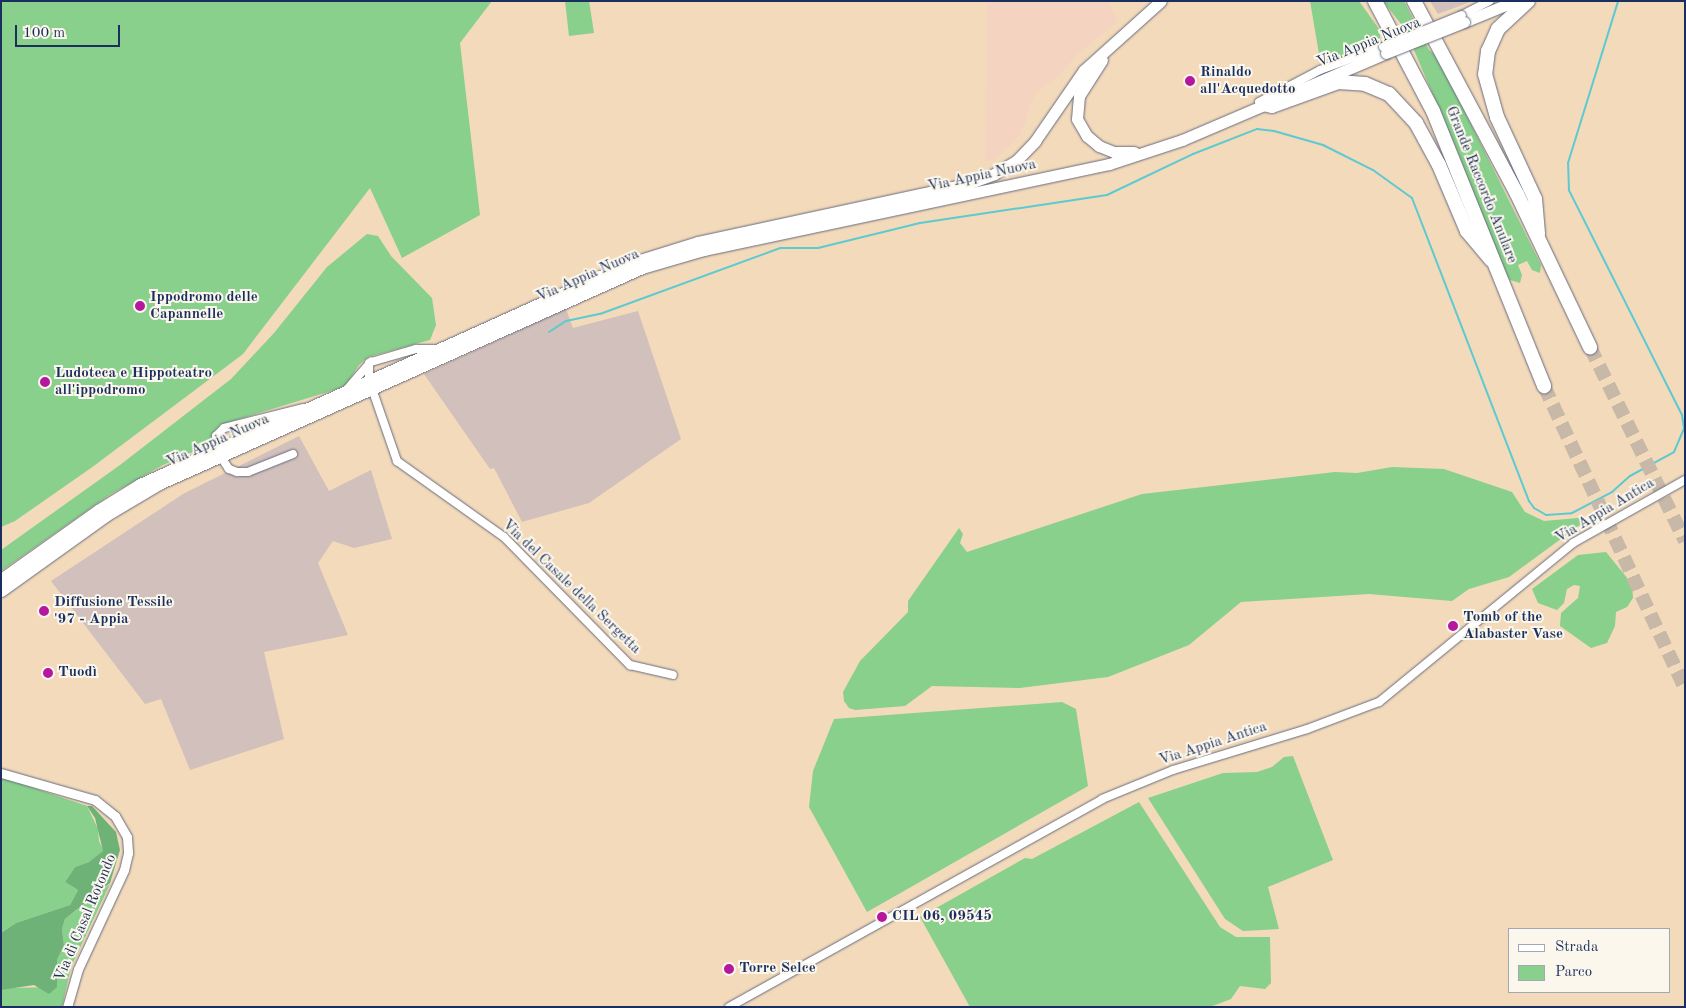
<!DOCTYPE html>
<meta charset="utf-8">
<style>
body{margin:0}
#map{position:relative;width:1686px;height:1008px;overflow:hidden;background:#f3dabb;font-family:"Old Standard TT",serif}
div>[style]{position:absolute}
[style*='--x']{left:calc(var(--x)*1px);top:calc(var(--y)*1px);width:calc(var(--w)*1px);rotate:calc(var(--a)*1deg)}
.built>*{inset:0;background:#f5d3c1}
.industrial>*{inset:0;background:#d1c0bc}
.green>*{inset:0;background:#88d08b}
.forest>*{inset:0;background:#6eb277}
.stream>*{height:2px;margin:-1px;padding:0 1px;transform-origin:1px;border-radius:1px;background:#5ccad0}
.motorway-tunnel>*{height:14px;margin-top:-7px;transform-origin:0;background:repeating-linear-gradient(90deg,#c8b8a8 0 14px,transparent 0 21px)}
.roads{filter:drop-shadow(0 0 1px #676b7f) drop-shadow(0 0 1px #676b7f)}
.minor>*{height:8px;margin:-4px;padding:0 4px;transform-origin:4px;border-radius:4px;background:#fff}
.tertiary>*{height:9px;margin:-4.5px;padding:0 4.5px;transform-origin:4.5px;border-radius:4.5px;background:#fff}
.primary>*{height:11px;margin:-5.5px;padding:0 5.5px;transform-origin:5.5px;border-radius:5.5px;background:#fff}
.motorway>*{height:14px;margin:-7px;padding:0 7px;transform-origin:7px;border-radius:7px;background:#fff}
.bridges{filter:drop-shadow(0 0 1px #676b7f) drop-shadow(0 0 1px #676b7f)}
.minor-bridge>*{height:8px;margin:-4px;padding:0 4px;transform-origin:4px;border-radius:4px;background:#fff}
.primary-bridge>*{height:11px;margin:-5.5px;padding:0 5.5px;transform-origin:5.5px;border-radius:5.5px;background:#fff}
.dots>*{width:14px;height:14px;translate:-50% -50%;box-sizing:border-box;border:2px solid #fbf7ec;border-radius:50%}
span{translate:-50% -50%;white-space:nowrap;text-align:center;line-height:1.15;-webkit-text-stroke:4px #fbf7ec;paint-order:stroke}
.street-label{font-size:15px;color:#1b2f5e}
.poi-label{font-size:15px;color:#1b2f5e;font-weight:700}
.left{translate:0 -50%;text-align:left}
.frame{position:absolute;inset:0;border:2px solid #1b2f5e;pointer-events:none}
.legend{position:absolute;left:1508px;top:928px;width:162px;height:65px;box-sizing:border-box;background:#fbf7ec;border:1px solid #a1a7b3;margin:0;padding:6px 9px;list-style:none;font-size:15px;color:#1b2f5e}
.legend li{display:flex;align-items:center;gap:10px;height:25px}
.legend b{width:25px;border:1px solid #a1a7b3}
.scale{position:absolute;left:15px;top:25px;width:105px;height:22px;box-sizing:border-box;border:2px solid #1b2f5e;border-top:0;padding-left:6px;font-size:15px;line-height:18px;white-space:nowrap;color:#1b2f5e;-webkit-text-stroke:4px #fbf7ec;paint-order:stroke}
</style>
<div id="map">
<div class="built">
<i style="clip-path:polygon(987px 1px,1108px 1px,1118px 21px,1077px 55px,1057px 78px,1035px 93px,1021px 135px,995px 160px,985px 161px)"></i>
</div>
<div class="industrial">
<i style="clip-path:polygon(1430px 1px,1473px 1px,1438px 14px)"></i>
<i style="clip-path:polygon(566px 309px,573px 328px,638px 311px,681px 439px,589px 503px,522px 522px,494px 468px,490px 469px,424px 374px)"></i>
<i style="clip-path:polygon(299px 436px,329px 491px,371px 470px,392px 539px,354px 548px,333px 541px,318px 563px,348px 635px,264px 652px,284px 739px,190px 770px,161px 699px,145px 704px,51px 581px,183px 494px)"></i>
</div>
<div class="green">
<i style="clip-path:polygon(1px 1px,492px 1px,460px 43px,480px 215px,402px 258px,370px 188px,243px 354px,91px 468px,15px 521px,1px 527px)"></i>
<i style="clip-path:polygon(565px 1px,589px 1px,594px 33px,569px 36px)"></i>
<i style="clip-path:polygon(1310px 1px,1359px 1px,1379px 29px,1381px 43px,1372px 49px,1335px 61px,1322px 59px,1319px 54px)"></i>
<i style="clip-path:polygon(1383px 1px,1404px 1px,1429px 50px,1437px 56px,1541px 265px,1540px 273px,1532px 270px,1527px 261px,1518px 265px,1522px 275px,1520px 283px,1510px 280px,1505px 272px,1458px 153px,1405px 29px)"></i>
<i style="clip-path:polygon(367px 234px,378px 236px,391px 256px,432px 298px,436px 325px,430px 340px,368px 357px,359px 365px,346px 385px,331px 391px,220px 425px,214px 431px,211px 444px,163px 465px,111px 494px,1px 571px,1px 550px,120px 465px,231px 379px,274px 333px,327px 267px)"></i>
<i style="clip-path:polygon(1392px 467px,1444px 469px,1512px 492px,1525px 512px,1544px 521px,1578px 518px,1584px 522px,1509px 577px,1469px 589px,1452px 601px,1369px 594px,1241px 602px,1189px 645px,1108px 677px,1020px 688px,932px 686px,905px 706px,855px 710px,849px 708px,844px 701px,843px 692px,860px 661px,908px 612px,908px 601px,959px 528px,963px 534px,960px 543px,967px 552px,1142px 494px,1335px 472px,1357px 473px)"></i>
<i style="clip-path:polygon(1606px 552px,1632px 584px,1633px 598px,1627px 607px,1616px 612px,1615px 626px,1607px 643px,1591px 648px,1560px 626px,1561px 613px,1578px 598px,1580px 586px,1574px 585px,1567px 589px,1564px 603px,1557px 610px,1538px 603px,1532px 589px,1578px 555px)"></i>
<i style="clip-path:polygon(1062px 702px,1076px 709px,1088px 786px,867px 912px,809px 807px,813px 771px,834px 719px)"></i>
<i style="clip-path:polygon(1293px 756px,1333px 860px,1268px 887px,1279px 929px,1243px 931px,1225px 919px,1148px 798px,1223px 773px,1257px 772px,1272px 767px,1284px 757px)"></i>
<i style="clip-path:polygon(1px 777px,87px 806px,98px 829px,99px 841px,104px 851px,89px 862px,75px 867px,65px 882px,78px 890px,70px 905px,16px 923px,1px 933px)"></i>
<i style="clip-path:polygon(1139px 802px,1220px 927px,1236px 937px,1270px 937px,1271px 983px,1265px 989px,1240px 986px,1231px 999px,1210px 1007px,970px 1007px,920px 917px,1025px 858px,1032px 859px)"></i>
<i style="clip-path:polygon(110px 884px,71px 967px,62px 1007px,1px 1007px,1px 990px,7px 988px,57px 987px,57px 960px,64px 945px,62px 929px,65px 919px)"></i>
</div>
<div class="forest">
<i style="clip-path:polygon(87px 806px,92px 806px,116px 832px,120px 850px,110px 883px,65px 919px,62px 929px,64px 945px,57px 960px,57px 987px,49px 994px,34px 985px,1px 990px,1px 933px,16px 923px,70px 905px,78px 890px,65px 882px,75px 867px,89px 862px,103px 851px,95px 818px)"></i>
</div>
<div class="stream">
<i style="--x:549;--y:332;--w:20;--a:-33"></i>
<i style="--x:566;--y:321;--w:35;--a:-12"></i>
<i style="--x:600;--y:314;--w:192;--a:-20.1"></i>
<i style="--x:780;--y:248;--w:38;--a:0"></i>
<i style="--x:818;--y:248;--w:105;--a:-13.8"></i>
<i style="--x:920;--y:223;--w:189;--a:-8.5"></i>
<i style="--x:1107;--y:195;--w:95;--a:-25.5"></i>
<i style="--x:1193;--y:154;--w:69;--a:-21.3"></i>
<i style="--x:1257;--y:129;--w:17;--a:7"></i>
<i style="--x:1274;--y:131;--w:51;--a:15.9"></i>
<i style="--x:1323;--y:145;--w:56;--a:26.6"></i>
<i style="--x:1373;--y:170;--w:48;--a:35.7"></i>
<i style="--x:1412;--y:198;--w:325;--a:68.9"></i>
<i style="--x:1529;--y:501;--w:9;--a:54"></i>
<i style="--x:1534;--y:508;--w:14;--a:30"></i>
<i style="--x:1546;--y:515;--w:26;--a:-4"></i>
<i style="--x:1572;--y:513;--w:45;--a:-27.7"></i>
<i style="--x:1612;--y:492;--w:24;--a:-42"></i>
<i style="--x:1630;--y:476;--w:50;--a:-28.6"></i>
<i style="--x:1674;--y:452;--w:26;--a:-67"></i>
<i style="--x:1684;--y:428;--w:13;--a:-99"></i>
<i style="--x:1682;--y:415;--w:252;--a:-116.7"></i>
<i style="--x:1569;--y:190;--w:27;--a:-92"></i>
<i style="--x:1568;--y:163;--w:170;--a:-72.8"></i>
</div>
<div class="motorway-tunnel">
<i style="--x:1590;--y:347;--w:216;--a:63.9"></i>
<i style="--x:1544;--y:386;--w:333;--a:65"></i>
</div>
<div class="roads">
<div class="minor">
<i style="--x:1462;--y:15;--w:31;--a:-27"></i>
<i style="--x:1259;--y:102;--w:69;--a:-27.7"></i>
<i style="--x:1320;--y:70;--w:67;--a:-20.1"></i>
<i style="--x:369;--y:363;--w:17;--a:90"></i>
<i style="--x:369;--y:380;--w:86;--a:70.9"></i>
<i style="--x:397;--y:461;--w:131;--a:35.4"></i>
<i style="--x:504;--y:537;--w:180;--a:45.5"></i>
<i style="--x:630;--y:665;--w:44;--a:13.1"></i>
<i style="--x:348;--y:388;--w:35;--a:-49"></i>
<i style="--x:371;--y:362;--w:47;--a:-16.1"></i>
<i style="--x:416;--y:349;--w:19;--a:0"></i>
<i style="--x:293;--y:454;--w:48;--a:158.2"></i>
<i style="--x:248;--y:472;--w:11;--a:180"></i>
<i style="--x:237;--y:472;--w:9;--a:-159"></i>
<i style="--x:229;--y:469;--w:14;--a:-124"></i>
<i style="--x:221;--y:457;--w:22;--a:-103"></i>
<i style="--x:216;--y:436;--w:11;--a:-45"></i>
<i style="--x:224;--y:428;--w:81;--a:-14.2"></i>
<i style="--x:729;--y:1007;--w:427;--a:-29.1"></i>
<i style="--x:1102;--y:799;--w:77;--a:-22.2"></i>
<i style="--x:1173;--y:770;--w:140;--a:-17"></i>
<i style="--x:1307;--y:729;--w:77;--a:-20.6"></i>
<i style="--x:1379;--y:702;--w:251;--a:-39.3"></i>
<i style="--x:1573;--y:543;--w:129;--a:-29.4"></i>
</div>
<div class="tertiary">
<i style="--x:1;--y:773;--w:98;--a:16"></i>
<i style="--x:95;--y:800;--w:26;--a:39"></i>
<i style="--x:115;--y:816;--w:24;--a:60"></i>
<i style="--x:127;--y:837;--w:16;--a:86"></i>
<i style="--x:128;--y:853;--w:17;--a:103"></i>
<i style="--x:124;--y:870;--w:109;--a:114.9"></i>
<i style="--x:78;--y:969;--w:40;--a:106"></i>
</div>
<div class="primary">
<i style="--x:1464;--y:22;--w:55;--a:-22.4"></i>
<i style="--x:1102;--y:60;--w:43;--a:122.6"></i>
<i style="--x:1079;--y:96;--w:23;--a:95"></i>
<i style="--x:1077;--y:119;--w:20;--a:60"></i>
<i style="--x:1087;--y:136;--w:16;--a:40"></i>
<i style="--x:1099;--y:146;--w:16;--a:22"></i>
<i style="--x:1114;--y:152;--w:20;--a:0"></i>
<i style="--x:1;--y:579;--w:119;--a:-35.4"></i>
<i style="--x:98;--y:510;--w:49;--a:-31.8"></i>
<i style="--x:140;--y:484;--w:534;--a:-24.31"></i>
<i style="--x:627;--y:264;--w:74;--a:-17.2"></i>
<i style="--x:698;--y:242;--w:275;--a:-12.2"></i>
<i style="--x:967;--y:184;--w:29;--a:-20"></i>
<i style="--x:994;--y:174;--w:26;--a:-31"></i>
<i style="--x:1016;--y:161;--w:28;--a:-46"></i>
<i style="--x:1035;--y:141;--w:86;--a:-55.4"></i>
<i style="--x:1084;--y:70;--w:103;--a:-41.9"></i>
<i style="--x:1;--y:591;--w:130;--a:-35.6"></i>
<i style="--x:107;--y:515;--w:61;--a:-30.8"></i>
<i style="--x:159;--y:484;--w:529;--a:-24.09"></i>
<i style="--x:642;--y:268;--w:65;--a:-16.2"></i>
<i style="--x:704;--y:250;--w:414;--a:-12"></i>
<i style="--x:1109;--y:164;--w:77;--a:-18.2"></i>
<i style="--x:1182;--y:140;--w:222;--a:-23.1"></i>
</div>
<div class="motorway">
<i style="--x:1375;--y:1;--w:124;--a:62.2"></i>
<i style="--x:1433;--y:111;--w:297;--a:68"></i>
<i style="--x:1414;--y:1;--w:219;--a:61.9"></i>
<i style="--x:1517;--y:194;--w:170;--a:64.5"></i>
<i style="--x:1528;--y:1;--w:41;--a:137"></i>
<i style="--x:1498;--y:29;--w:24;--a:114"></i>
<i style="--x:1488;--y:51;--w:23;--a:97"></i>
<i style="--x:1485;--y:74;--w:45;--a:74.4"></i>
<i style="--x:1497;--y:117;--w:90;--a:65.1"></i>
<i style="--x:1535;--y:199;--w:35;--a:85"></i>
<i style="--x:1263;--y:104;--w:9;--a:13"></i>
<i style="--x:1272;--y:106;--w:70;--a:-20"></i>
<i style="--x:1338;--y:82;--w:27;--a:4"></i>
<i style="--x:1365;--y:84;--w:26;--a:23"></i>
<i style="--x:1389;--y:94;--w:40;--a:47"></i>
<i style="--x:1416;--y:123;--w:48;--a:61.3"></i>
<i style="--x:1439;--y:165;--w:72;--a:67"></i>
<i style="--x:1467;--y:231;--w:38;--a:50"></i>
</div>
</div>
<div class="bridges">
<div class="minor-bridge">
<i style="--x:1383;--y:47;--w:85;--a:-22.1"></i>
</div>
<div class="primary-bridge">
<i style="--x:1386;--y:53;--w:84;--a:-21.7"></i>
</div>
</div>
<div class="dots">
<i style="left:1190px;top:81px;background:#b5179e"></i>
<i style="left:140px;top:306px;background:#b5179e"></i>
<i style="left:45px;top:382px;background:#b5179e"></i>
<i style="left:44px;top:611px;background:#b5179e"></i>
<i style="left:1453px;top:626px;background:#b5179e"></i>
<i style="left:48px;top:673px;background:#b5179e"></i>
<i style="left:882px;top:917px;background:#b5179e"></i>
<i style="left:729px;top:969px;background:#b5179e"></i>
</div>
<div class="street-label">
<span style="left:1369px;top:43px;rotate:-22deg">Via Appia Nuova</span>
<span style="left:982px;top:176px;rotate:-12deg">Via Appia Nuova</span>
<span style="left:1481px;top:185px;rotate:68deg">Grande Raccordo Anulare</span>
<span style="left:588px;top:276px;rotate:-24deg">Via Appia Nuova</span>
<span style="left:218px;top:441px;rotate:-24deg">Via Appia Nuova</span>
<span style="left:1605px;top:511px;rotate:-31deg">Via Appia Antica</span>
<span style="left:571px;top:587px;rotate:44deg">Via del Casale della Sergetta</span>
<span style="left:1213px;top:744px;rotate:-18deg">Via Appia Antica</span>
<span style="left:86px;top:918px;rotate:-67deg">Via di Casal Rotondo</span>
</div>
<div class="poi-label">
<span class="left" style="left:1200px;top:81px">Rinaldo<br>all'Acquedotto</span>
<span class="left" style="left:150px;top:306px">Ippodromo delle<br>Capannelle</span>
<span class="left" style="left:55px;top:382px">Ludoteca e Hippoteatro<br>all'ippodromo</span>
<span class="left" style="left:54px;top:611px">Diffusione Tessile<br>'97 - Appia</span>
<span class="left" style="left:1463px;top:626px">Tomb of the<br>Alabaster Vase</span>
<span class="left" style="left:58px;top:673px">Tuodì</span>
<span class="left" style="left:892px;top:917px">CIL 06, 09545</span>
<span class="left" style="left:739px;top:969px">Torre Selce</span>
</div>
<div class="frame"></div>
<ul class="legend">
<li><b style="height:6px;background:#fff"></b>Strada</li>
<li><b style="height:14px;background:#88d08b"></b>Parco</li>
</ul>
<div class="scale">100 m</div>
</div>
